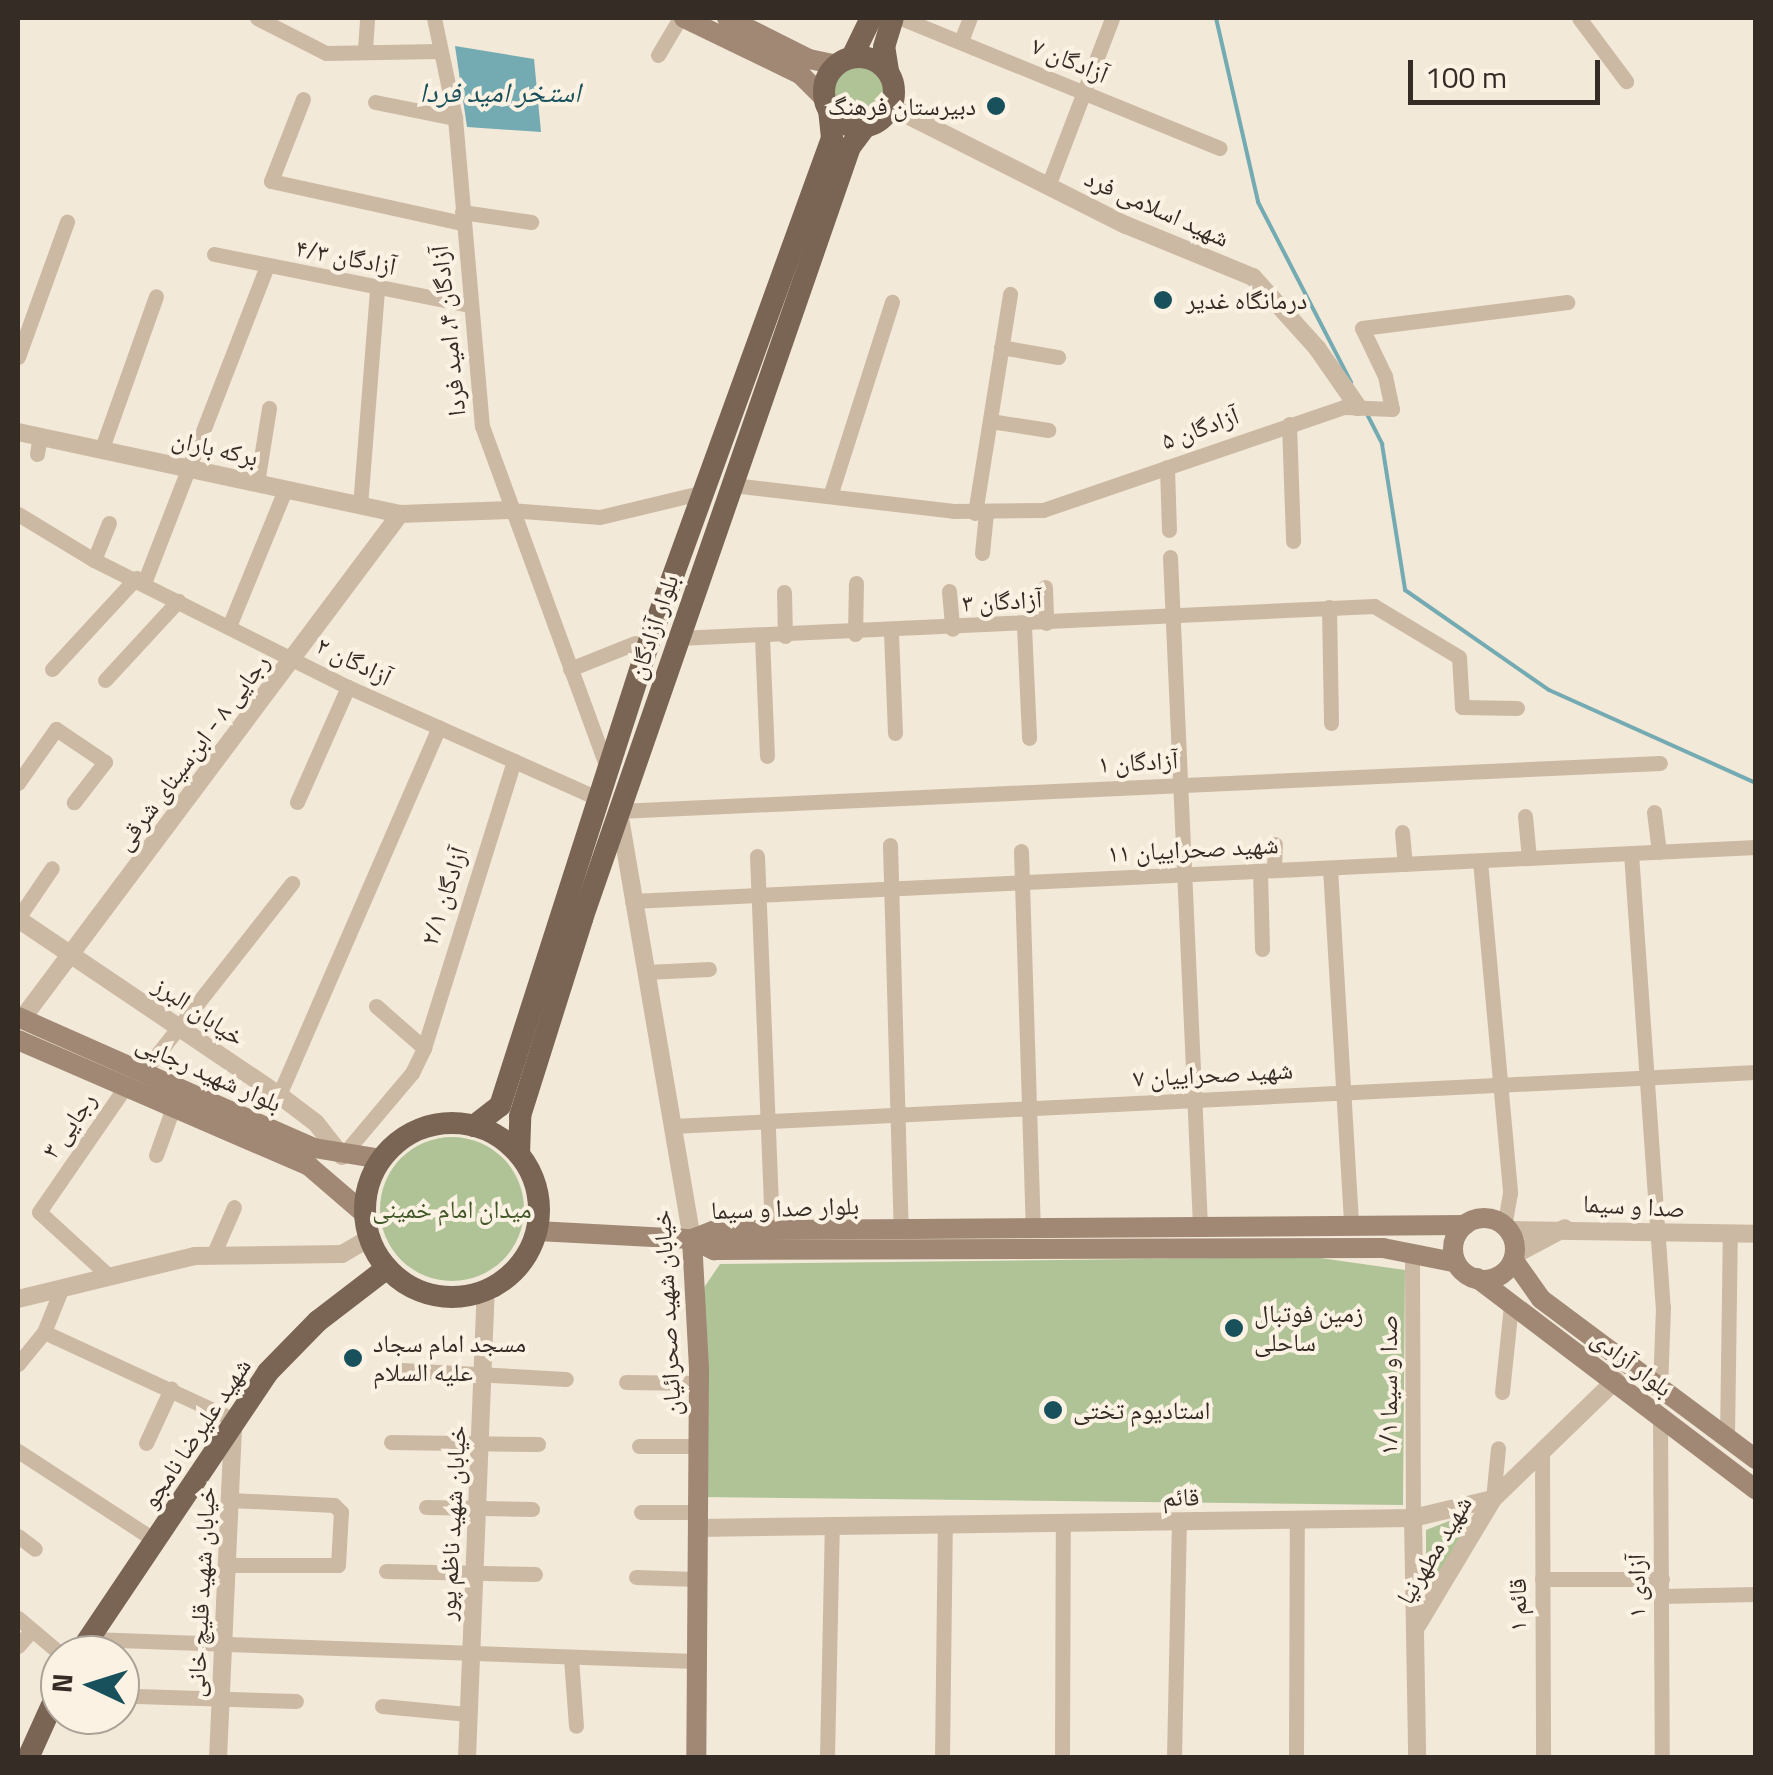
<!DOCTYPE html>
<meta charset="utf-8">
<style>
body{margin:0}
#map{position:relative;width:1773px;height:1775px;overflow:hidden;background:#f3e9d8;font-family:"Titillium Web","Noto Naskh Arabic",sans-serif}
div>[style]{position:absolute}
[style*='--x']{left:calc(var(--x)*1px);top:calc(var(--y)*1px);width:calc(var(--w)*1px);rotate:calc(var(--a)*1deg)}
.green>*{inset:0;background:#b0c397}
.round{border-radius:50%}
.water>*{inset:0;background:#74abb3}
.stream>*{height:4px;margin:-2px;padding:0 2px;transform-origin:2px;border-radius:2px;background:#74abb3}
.minor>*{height:15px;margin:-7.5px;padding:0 7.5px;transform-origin:7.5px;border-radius:7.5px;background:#ccb9a3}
.tertiary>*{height:18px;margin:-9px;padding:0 9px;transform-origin:9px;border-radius:9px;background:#ccb9a3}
.secondary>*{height:20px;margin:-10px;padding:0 10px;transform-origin:10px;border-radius:10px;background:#a08874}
.secondary>.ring{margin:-10px;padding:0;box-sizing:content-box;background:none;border:20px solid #a08874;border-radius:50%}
.primary>*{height:22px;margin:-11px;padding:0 11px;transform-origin:11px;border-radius:11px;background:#7a6555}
.primary>.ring{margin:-11px;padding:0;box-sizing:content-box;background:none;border:22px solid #7a6555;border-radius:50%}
.dots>*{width:28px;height:28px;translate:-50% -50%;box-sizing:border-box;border:5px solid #fbf2e4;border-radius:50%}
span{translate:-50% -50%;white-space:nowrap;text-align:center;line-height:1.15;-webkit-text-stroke:8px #fbf2e4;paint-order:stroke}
.street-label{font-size:25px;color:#362c26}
.poi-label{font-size:25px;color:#362c26}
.right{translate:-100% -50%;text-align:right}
.left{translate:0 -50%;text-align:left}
.park-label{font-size:25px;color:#415727}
.water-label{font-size:28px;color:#18515b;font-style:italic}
.frame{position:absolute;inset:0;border:20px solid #362c26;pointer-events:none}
.north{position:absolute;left:40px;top:1635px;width:100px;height:100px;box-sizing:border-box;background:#fbf2e4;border:2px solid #aca398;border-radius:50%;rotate:274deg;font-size:28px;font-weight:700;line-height:40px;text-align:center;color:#362c26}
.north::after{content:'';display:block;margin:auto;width:35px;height:45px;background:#18515b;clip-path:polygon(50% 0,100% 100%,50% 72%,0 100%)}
.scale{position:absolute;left:1408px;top:60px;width:192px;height:45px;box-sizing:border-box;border:5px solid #362c26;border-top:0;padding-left:12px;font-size:30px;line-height:35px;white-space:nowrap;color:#362c26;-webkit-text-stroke:8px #fbf2e4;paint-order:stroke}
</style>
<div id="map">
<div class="green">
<i class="round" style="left:833px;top:67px;width:52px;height:52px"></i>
<i class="round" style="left:380px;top:1137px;width:144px;height:144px"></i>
<i style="clip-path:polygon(1313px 1257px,1405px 1270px,1403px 1505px,702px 1497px,702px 1306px,705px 1286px,720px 1264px)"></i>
<i style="clip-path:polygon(1467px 1514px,1470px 1523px,1432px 1586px,1426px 1582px,1426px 1530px)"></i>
</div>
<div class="water">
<i style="clip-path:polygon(455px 46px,534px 59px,541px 132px,467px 127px)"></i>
</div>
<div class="stream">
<i style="--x:1216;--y:18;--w:189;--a:77.1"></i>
<i style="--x:1258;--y:202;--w:203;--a:62.7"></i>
<i style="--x:1366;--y:412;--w:36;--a:63"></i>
<i style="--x:1382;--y:444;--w:148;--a:81"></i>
<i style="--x:1405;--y:590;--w:175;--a:34.8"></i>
<i style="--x:1549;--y:690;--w:227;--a:24.2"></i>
</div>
<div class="minor">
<i style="--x:257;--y:18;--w:77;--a:26.9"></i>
<i style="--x:326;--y:53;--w:112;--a:-1"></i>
<i style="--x:434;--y:18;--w:102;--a:78.1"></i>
<i style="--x:455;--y:118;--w:309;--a:85"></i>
<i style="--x:482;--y:426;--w:363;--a:69.9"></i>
<i style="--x:901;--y:18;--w:344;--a:22.2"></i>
<i style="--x:1579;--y:18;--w:79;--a:53.3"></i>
<i style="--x:961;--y:41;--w:25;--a:-69"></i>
<i style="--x:365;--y:49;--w:31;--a:-86"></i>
<i style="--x:658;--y:55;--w:43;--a:-59.3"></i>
<i style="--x:303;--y:99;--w:88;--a:111.3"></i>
<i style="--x:271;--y:181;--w:196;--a:12.4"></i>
<i style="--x:375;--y:102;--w:82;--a:11.3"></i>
<i style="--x:1048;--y:186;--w:180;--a:-69.1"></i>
<i style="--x:462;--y:212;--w:70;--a:8.2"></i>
<i style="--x:214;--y:254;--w:260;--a:11.3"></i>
<i style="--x:1001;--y:347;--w:58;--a:10"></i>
<i style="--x:18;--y:357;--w:144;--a:-70.1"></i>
<i style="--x:990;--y:421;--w:59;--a:8.8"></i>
<i style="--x:1289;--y:424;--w:117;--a:88"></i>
<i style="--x:102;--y:448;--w:161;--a:-70.4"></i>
<i style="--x:37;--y:454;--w:18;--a:-81"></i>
<i style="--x:1167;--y:467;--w:63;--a:88.2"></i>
<i style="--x:257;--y:483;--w:76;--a:-80.9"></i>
<i style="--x:733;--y:485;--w:222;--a:6.7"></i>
<i style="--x:953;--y:511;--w:90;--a:-0.6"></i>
<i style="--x:1043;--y:510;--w:318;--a:-18.9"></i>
<i style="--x:1344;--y:407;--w:48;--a:2.4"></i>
<i style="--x:1392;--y:409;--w:34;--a:-102"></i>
<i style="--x:1385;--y:376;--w:53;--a:-115.6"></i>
<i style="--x:1362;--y:328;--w:207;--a:-7.2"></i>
<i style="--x:830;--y:496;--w:204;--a:-72.3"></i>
<i style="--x:360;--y:506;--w:218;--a:-85.5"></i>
<i style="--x:510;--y:510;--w:90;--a:4.4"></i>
<i style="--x:600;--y:517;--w:107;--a:-13.5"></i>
<i style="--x:975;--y:513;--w:222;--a:-80.9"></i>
<i style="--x:18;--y:514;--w:89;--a:31.2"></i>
<i style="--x:94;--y:560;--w:284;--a:26.6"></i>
<i style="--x:348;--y:687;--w:273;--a:24"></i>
<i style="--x:982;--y:553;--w:40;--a:-84.3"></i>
<i style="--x:1170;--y:557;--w:670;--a:87.43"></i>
<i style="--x:94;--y:560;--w:40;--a:-68"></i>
<i style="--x:144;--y:583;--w:340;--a:-68.8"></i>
<i style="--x:1045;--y:587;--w:36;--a:88"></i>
<i style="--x:949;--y:591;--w:38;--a:85"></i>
<i style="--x:784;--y:592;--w:44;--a:88.7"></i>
<i style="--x:1329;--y:607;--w:116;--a:89"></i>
<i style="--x:230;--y:624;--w:145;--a:-67.7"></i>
<i style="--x:1024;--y:626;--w:112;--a:87.4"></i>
<i style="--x:891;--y:633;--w:100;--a:87.7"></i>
<i style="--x:855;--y:634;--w:51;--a:-88.9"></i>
<i style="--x:762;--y:637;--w:119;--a:87.6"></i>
<i style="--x:678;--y:638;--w:697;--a:-2.63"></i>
<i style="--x:1374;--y:606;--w:99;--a:31"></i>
<i style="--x:1459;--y:657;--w:50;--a:86.6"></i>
<i style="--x:1462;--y:707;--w:55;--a:1"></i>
<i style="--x:52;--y:669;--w:124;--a:-47.3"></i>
<i style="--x:570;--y:669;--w:70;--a:-21.8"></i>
<i style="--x:105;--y:680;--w:108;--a:-47.3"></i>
<i style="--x:18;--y:783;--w:66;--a:-54.9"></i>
<i style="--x:56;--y:729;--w:59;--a:34"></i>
<i style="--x:105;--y:762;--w:51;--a:127.8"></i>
<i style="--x:297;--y:802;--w:126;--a:-66.1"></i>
<i style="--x:619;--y:811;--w:1042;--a:-2.64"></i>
<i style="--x:1654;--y:812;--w:40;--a:82.9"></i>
<i style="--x:1525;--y:816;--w:42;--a:84.6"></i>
<i style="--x:1402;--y:832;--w:32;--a:85"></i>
<i style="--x:890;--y:845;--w:384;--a:88.4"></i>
<i style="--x:1021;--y:851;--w:375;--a:88.2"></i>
<i style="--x:1631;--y:853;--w:455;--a:86"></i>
<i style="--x:1663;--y:1307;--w:82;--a:92.1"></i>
<i style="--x:757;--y:856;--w:374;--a:87.7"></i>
<i style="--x:1480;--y:861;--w:333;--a:84.8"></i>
<i style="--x:1510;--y:1193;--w:34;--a:100"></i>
<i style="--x:1330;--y:868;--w:356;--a:86.6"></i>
<i style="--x:1274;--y:870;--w:26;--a:-88"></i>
<i style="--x:1260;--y:871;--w:78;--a:88.5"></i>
<i style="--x:632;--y:901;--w:1125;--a:-2.75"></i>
<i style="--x:18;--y:918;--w:60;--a:-55.8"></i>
<i style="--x:646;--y:972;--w:63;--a:-2.7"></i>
<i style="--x:376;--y:1006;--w:64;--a:41.2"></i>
<i style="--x:145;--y:1070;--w:238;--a:-51.8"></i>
<i style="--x:279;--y:1095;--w:401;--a:-66.5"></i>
<i style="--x:673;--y:1126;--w:1084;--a:-2.85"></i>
<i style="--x:156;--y:1155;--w:53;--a:-70.2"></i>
<i style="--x:342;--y:1156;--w:109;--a:-49.9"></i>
<i style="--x:412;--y:1073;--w:28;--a:-64"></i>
<i style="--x:424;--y:1048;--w:301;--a:-72.6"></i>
<i style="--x:1412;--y:1251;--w:267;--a:89.8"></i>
<i style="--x:214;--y:1253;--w:50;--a:-66.5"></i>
<i style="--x:110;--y:1277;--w:96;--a:-137.5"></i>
<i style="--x:39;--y:1212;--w:153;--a:-55.4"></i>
<i style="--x:44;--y:1332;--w:213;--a:24.8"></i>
<i style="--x:18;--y:1364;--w:41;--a:-50.9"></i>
<i style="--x:44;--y:1332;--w:45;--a:-68"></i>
<i style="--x:401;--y:1370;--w:165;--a:3.1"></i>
<i style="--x:626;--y:1382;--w:73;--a:0.8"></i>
<i style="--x:1502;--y:1392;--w:87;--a:-84.1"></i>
<i style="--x:1660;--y:1414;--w:344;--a:89.7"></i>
<i style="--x:1727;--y:1438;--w:204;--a:-89.2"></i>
<i style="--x:391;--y:1442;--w:147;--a:0.8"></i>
<i style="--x:146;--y:1443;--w:60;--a:-65.2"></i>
<i style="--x:639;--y:1446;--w:60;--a:0"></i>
<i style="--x:18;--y:1451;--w:165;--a:33.1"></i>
<i style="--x:1542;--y:1452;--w:306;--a:89.8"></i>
<i style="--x:1493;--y:1499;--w:51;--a:-84.4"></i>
<i style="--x:426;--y:1507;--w:106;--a:1.1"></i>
<i style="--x:641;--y:1512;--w:57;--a:0"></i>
<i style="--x:18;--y:1536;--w:21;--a:37"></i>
<i style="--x:227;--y:1565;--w:111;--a:0"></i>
<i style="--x:338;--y:1565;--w:53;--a:-86.8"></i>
<i style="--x:341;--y:1512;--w:10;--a:-135"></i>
<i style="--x:334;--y:1505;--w:104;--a:-177.2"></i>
<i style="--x:386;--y:1571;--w:149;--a:1.2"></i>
<i style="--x:636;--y:1577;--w:60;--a:1.9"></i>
<i style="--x:1542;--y:1579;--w:120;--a:0"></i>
<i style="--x:1662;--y:1596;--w:94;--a:-1.2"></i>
<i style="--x:18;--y:1618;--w:57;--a:40.1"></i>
<i style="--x:91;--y:1639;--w:604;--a:2.09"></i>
<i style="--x:18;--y:1646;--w:21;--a:-49"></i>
<i style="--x:571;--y:1658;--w:68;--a:85.8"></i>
<i style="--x:136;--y:1696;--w:160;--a:1.8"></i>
<i style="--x:382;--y:1706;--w:84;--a:5.4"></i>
<i style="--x:827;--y:1758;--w:233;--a:-88.8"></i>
<i style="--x:942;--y:1758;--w:233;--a:-89.3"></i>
<i style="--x:1062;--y:1758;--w:233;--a:-89.8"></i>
<i style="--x:1174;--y:1758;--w:235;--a:-88.8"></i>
<i style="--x:1296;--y:1758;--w:238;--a:-89.8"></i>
</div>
<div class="tertiary">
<i style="--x:891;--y:107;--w:263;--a:26.7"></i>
<i style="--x:1126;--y:225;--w:137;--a:22.3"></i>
<i style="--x:1253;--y:277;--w:96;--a:48"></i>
<i style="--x:1317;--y:348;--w:72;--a:55.2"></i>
<i style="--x:18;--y:432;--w:391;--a:12.1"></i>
<i style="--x:400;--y:514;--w:110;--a:-2.1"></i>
<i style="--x:619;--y:812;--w:433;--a:80.3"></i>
<i style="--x:18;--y:919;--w:315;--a:34"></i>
<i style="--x:279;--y:1095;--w:46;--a:37.1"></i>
<i style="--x:316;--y:1123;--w:42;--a:51.8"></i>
<i style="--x:22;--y:1019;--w:631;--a:-53.18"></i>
<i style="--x:1510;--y:1230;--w:246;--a:0.9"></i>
<i style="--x:1516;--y:1254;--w:55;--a:-28"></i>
<i style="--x:18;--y:1299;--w:182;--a:-13.7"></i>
<i style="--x:195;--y:1256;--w:147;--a:-0.8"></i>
<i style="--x:342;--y:1254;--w:32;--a:-30"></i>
<i style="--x:1413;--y:1518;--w:240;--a:89"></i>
<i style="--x:697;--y:1528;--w:716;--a:-0.8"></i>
<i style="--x:1413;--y:1518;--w:82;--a:-13.4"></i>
<i style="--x:1493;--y:1499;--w:171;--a:-44.1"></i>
<i style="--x:1417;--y:1626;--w:148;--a:-59.1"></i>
<i style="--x:218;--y:1758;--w:328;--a:-87.4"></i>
<i style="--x:467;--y:1758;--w:467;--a:-87.7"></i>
</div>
<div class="secondary">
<i style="--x:684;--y:18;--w:129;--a:25.8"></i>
<i style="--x:800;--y:74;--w:34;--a:45"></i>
<i style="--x:727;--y:18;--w:92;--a:26.6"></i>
<i style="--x:809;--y:59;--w:29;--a:12"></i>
<i style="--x:18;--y:1017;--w:324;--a:23.9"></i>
<i style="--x:314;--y:1148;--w:69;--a:9.2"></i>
<i style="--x:18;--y:1040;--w:317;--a:23.4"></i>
<i style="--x:309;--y:1166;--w:75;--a:40.7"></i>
<i class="ring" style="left:1453px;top:1218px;width:42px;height:42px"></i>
<i style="--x:537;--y:1231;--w:155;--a:3"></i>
<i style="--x:692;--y:1239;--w:25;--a:27"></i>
<i style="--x:714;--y:1250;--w:669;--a:-0.17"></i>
<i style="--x:1383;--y:1248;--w:71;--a:11.3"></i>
<i style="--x:692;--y:1239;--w:22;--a:-21"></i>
<i style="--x:713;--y:1231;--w:59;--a:-1"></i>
<i style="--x:772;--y:1230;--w:693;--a:-0.41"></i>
<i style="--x:692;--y:1239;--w:131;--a:86.9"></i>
<i style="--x:699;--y:1370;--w:388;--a:90.4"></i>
<i style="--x:1515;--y:1262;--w:45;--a:54.9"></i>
<i style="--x:1541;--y:1299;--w:268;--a:36.7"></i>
<i style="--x:1477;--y:1278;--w:350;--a:37.2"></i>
</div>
<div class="primary">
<i class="ring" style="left:824px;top:57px;width:48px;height:48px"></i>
<i style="--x:852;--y:57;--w:43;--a:-64"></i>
<i style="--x:888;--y:71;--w:24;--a:-99"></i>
<i style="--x:884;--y:47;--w:30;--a:-73"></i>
<i class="ring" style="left:365px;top:1123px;width:152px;height:152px"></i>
<i style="--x:474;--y:1126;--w:33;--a:-38"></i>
<i style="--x:500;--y:1106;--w:487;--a:-72.2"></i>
<i style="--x:649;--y:642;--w:536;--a:-70.04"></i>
<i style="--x:832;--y:138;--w:28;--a:-96"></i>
<i style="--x:519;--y:1154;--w:38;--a:-88"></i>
<i style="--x:520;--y:1116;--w:207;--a:-72.5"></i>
<i style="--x:582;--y:919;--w:817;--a:-70.86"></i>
<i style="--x:850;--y:147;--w:26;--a:-53"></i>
<i style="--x:78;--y:1655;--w:341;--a:-56.1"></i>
<i style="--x:268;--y:1372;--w:71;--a:-45.6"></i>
<i style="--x:318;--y:1321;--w:87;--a:-37.5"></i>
<i style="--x:28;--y:1758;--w:78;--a:-65.7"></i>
</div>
<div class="dots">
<i style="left:996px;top:106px;background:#18515b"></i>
<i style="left:1163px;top:300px;background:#18515b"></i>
<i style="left:1234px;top:1328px;background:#18515b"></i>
<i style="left:353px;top:1358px;background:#18515b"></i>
<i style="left:1053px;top:1410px;background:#18515b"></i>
</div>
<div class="street-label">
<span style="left:1070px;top:60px;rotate:23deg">آزادگان ۷</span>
<span style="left:1157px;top:208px;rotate:24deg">شهید اسلامی فرد</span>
<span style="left:346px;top:257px;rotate:11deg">آزادگان ۴/۳</span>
<span style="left:448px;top:331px;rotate:-96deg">آزادگان ۴، امید فردا</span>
<span style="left:1200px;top:428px;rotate:-20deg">آزادگان ۵</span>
<span style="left:215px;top:448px;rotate:13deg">برکه باران</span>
<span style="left:1002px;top:601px;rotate:-3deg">آزادگان ۳</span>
<span style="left:653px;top:627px;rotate:-71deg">بلوار آزادگان</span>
<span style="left:354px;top:661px;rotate:26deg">آزادگان ۲</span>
<span style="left:192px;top:752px;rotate:-53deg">رجایی ۸ - ابن‌سینای شرقی</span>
<span style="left:1138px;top:762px;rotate:-3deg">آزادگان ۱</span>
<span style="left:1193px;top:849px;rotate:-3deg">شهید صحراییان ۱۱</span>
<span style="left:444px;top:896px;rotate:-72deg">آزادگان ۲/۱</span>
<span style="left:199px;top:1011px;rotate:34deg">خیابان البرز</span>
<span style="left:209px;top:1073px;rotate:24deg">بلوار شهید رجایی</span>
<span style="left:1213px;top:1074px;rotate:-3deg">شهید صحراییان ۷</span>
<span style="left:69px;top:1125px;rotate:-55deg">رجایی ۳</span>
<span style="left:1634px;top:1206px;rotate:3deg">صدا و سیما</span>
<span style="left:785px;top:1208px;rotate:-2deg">بلوار صدا و سیما</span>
<span style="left:667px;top:1313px;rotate:-93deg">خیابان شهید صحرائیان</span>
<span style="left:1632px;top:1363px;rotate:37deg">بلوار آزادی</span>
<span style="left:1388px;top:1385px;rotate:-90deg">صدا و سیما ۱/۱</span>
<span style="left:196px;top:1433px;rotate:-56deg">شهید علیرضا نامجو</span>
<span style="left:1181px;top:1497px;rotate:-1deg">قائم</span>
<span style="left:452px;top:1523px;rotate:-87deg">خیابان شهید ناظم پور</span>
<span style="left:1434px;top:1550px;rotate:-59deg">شهید مطهرنیا</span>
<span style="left:1636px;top:1586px;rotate:-90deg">آزادی ۱</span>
<span style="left:201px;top:1592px;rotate:-87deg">خیابان شهید قلیچ خانی</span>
<span style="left:1517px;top:1605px;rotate:-90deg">قائم ۱</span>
</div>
<div class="poi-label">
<span class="right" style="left:976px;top:106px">دبیرستان فرهنگ</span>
<span class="left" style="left:1186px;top:300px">درمانگاه غدیر</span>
<span class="left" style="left:1254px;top:1328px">زمین فوتبال<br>ساحلی</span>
<span class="left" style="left:373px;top:1358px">مسجد امام سجاد<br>علیه السلام</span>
<span class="left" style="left:1073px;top:1410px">استادیوم تختی</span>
</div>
<div class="park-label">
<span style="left:452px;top:1209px">میدان امام خمینی</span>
</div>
<div class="water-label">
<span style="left:500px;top:92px">استخر امید فردا</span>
</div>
<div class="frame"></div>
<div class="north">N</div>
<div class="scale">100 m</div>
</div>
